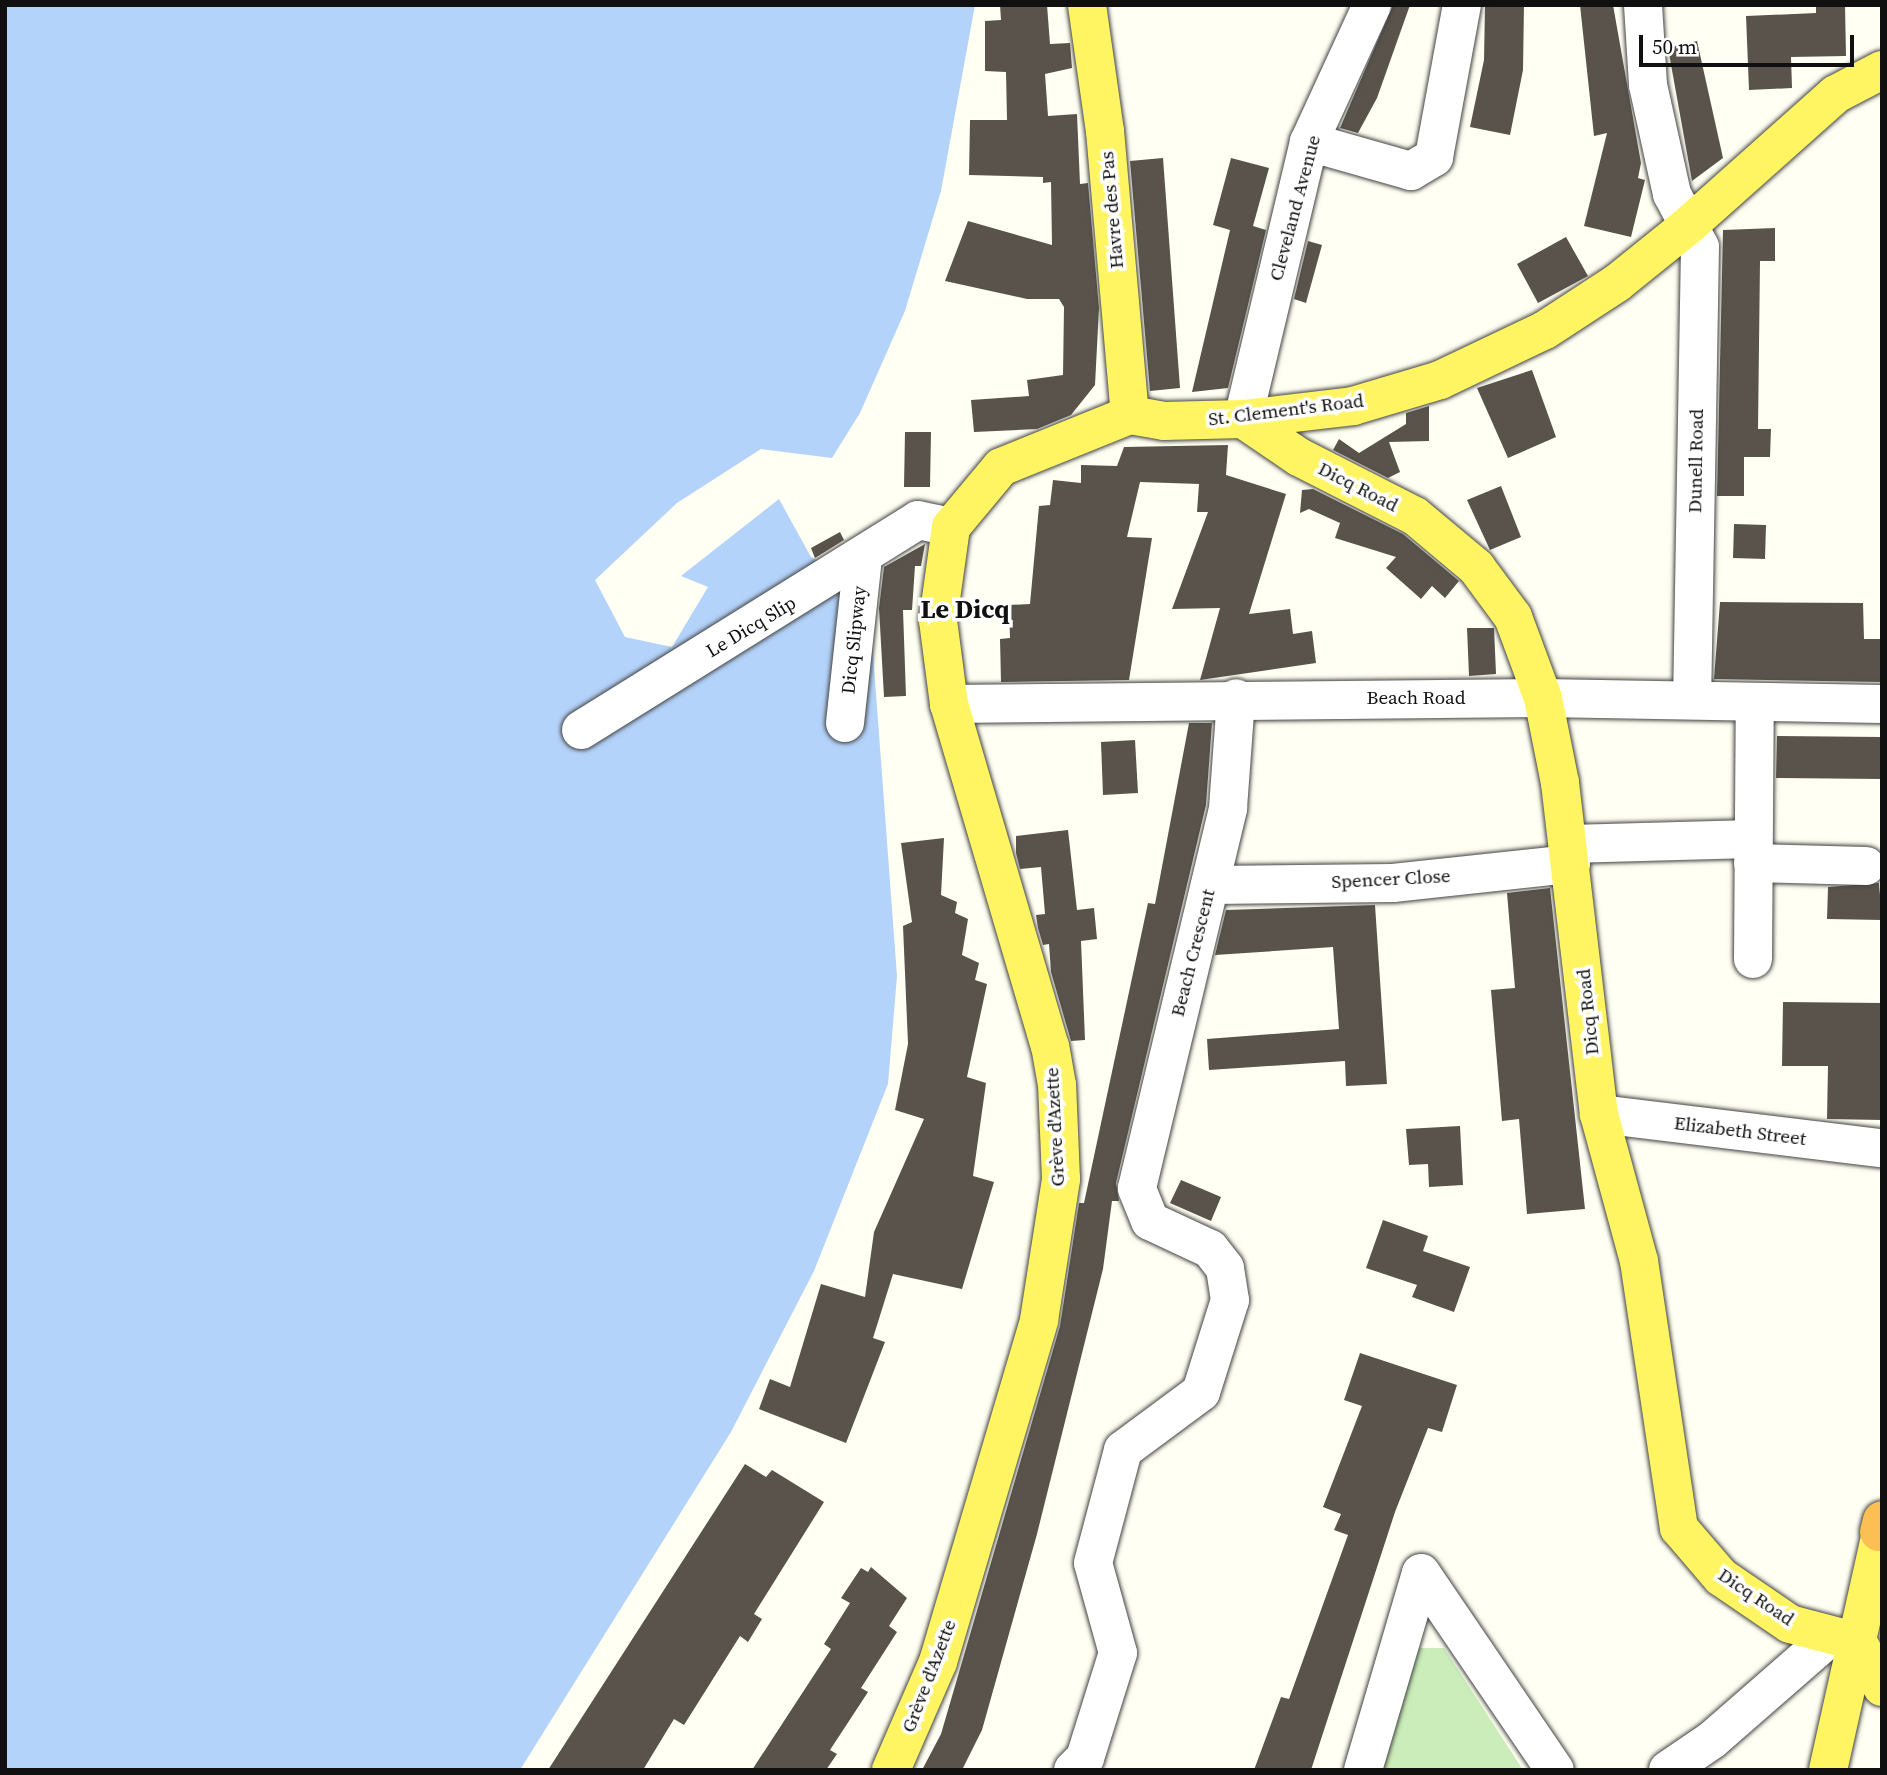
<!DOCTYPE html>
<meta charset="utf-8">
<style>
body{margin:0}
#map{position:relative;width:1887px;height:1775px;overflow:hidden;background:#fffff3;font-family:"Source Serif 4",serif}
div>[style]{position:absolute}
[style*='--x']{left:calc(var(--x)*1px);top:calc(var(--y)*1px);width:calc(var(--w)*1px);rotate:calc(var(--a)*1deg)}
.green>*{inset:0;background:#caedb9}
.water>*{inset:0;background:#b4d3fa}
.building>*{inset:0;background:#59534b}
.roads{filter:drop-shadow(0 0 2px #434343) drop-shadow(0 0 2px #434343)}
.minor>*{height:38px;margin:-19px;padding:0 19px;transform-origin:19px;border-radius:19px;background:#fff}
.major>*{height:38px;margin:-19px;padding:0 19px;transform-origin:19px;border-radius:19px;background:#fff563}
.highway>*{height:38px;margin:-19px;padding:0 19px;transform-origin:19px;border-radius:19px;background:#fcbf53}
span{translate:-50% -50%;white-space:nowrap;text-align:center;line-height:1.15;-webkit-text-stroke:7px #fff;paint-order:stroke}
.street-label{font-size:19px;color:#101010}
.district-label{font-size:26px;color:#101010;font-weight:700}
.frame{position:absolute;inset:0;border:7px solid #101010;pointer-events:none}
.scale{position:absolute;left:1639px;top:35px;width:215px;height:32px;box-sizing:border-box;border:4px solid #101010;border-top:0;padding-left:9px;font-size:21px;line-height:24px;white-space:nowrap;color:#101010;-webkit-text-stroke:5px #fff;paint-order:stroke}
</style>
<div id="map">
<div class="green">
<i style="clip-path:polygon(1411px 1648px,1444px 1648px,1523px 1770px,1375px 1770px)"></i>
</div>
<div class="water">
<i style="clip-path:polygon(5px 5px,975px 5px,941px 191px,905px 311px,860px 413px,832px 458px,761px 449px,677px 503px,595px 580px,625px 637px,672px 647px,708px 587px,681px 576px,779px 499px,811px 557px,868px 586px,897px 976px,888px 1084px,814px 1271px,731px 1432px,520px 1770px,5px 1770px)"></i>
</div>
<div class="building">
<i style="clip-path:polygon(1000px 5px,1047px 5px,1050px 44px,1070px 43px,1072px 68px,1045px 74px,1048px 116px,1077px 114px,1080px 184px,1088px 183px,1099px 308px,1095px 385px,1071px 415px,1037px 429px,974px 432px,971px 400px,1029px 396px,1027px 380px,1063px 375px,1064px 307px,1059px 299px,1027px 299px,945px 281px,968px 221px,1052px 245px,1051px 182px,1043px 183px,1043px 177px,969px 175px,970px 120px,1007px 120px,1006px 72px,985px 71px,985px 21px,1001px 20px)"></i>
<i style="clip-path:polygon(1393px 5px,1410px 5px,1377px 98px,1358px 133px,1340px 128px)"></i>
<i style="clip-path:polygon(1485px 5px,1524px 5px,1523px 70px,1510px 135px,1470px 127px,1484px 60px)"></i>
<i style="clip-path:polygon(1580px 5px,1613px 5px,1641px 163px,1638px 178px,1645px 180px,1631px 237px,1584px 226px,1607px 133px,1594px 136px)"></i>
<i style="clip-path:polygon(1816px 5px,1845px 5px,1846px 56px,1791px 57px,1792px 88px,1749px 90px,1746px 16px,1816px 13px)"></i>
<i style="clip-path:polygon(1697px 41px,1723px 158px,1692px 181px,1668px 48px)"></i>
<i style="clip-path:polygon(1163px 158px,1180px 388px,1150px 391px,1130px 161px)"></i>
<i style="clip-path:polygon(1231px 158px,1269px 168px,1253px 226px,1266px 230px,1228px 388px,1192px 392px,1230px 230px,1213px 225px)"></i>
<i style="clip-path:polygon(1775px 228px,1775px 261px,1760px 261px,1758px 429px,1771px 429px,1770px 457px,1744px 457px,1744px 496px,1717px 496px,1723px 230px)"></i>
<i style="clip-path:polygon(1566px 237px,1588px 276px,1538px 303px,1517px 264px)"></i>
<i style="clip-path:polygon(1308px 241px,1322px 245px,1306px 303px,1294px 299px)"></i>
<i style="clip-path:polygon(1532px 370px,1556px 437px,1508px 458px,1477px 388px)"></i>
<i style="clip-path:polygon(1429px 406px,1429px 441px,1389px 442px,1400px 472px,1388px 478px,1333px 450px,1339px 439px,1359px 453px,1406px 424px,1406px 413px)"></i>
<i style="clip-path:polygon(905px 432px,931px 432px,930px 487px,904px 487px)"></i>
<i style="clip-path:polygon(1228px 445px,1226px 475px,1286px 494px,1249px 614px,1290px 609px,1293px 634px,1312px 631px,1316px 663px,1200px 680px,1220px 608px,1172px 609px,1208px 512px,1197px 512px,1199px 484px,1140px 482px,1127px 537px,1152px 538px,1129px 680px,1001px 682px,1000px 639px,1010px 638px,1009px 605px,1030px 604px,1039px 506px,1050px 505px,1053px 480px,1081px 483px,1081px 465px,1117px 466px,1124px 447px)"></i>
<i style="clip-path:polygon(1501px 486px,1521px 537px,1490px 550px,1467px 500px)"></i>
<i style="clip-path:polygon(1313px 489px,1403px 534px,1459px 581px,1445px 598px,1432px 586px,1421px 599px,1386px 568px,1396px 557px,1335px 538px,1340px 523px,1309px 509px,1300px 513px,1302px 490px)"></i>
<i style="clip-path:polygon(1734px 524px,1766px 525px,1765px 559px,1733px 558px)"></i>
<i style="clip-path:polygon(840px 532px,844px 540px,815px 558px,811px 548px)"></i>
<i style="clip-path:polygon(925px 544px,921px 566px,915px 566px,912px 610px,903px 610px,906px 696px,884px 697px,879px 608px,884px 567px)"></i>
<i style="clip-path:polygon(1720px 602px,1863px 603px,1864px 639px,1882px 639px,1882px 682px,1714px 679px)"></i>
<i style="clip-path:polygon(1467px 628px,1494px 628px,1496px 674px,1469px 676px)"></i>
<i style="clip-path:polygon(1189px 723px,1212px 723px,1206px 805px,1116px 1183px,1119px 1201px,1112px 1201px,1103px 1269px,1037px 1534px,982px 1730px,962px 1770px,922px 1770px,941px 1734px,1060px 1326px,1079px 1203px,1084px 1203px,1148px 903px,1155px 904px)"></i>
<i style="clip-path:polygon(1777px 736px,1882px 737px,1882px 779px,1776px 778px)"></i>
<i style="clip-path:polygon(1135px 740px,1138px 793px,1103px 795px,1101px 742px)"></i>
<i style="clip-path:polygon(1068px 830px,1077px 910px,1094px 908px,1097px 939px,1081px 941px,1085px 1040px,1071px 1041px,1051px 972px,1049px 944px,1043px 945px,1038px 928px,1036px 915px,1045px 914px,1041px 867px,1020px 869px,1016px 853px,1016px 836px)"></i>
<i style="clip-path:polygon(944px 838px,941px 895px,957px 902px,955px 913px,968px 919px,962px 955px,979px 963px,975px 980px,987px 984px,967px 1077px,986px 1083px,973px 1176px,994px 1182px,962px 1289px,893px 1274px,873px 1338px,885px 1342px,846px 1443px,759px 1409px,770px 1379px,790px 1387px,821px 1284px,865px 1297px,874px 1232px,924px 1119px,895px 1110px,908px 1044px,903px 926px,912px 922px,901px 843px)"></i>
<i style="clip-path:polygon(1879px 883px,1882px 920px,1827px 919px,1828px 887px)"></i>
<i style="clip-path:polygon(1550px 888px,1585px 1209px,1527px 1214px,1519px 1119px,1502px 1121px,1491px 990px,1515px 988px,1507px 893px)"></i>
<i style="clip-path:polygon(1375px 905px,1387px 1084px,1346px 1086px,1345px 1061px,1209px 1070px,1207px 1039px,1339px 1029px,1333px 947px,1215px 955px,1226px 910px)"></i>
<i style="clip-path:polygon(1783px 1002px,1882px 1003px,1882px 1120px,1827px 1119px,1828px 1066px,1782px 1066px)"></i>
<i style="clip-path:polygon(1460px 1126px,1463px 1185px,1429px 1187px,1428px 1164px,1409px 1165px,1406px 1129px)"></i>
<i style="clip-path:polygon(1181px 1180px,1221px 1197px,1211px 1221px,1170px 1203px)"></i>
<i style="clip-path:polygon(1383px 1220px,1428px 1236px,1423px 1251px,1470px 1267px,1454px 1312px,1412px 1297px,1417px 1285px,1366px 1268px)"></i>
<i style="clip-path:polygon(1360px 1353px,1457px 1385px,1442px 1432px,1428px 1428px,1395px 1512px,1311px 1770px,1254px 1770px,1281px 1697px,1289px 1699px,1348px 1535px,1334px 1530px,1341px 1514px,1323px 1507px,1362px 1406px,1344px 1400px)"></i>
<i style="clip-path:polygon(745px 1464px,766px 1477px,772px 1470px,824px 1502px,754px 1614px,762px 1619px,748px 1642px,740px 1636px,684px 1725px,674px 1719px,643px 1770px,548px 1770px)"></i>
<i style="clip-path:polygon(871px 1567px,907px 1598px,889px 1626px,897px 1632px,861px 1688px,868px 1692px,830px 1750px,837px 1754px,826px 1770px,752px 1770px,831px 1649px,824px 1644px,850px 1603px,841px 1598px,861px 1568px,868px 1572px)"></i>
</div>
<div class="roads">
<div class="minor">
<i style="--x:1643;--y:5;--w:80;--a:86.4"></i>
<i style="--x:1648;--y:85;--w:112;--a:77.6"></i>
<i style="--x:1672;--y:194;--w:60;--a:62.2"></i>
<i style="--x:1700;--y:247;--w:453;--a:91"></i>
<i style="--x:1309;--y:142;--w:106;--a:15.9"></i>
<i style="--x:1411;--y:171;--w:27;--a:-31"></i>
<i style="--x:1434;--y:157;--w:155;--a:-79.6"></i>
<i style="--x:1243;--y:419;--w:285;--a:-76.6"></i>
<i style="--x:1309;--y:142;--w:151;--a:-65.3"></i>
<i style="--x:949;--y:704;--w:594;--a:-0.58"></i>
<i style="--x:1543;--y:698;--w:339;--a:1"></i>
<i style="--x:845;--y:723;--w:166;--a:-83.8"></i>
<i style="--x:581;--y:730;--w:397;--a:-31.9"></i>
<i style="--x:918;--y:520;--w:34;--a:12"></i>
<i style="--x:1569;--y:844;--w:183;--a:-1.6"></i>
<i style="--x:1753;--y:863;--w:113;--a:1.5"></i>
<i style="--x:1210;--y:885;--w:183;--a:-0.6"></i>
<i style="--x:1393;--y:883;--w:179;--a:-6.1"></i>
<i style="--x:1753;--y:959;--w:255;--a:-89.6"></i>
<i style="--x:1599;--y:1114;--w:285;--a:6.9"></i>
<i style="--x:1073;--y:1770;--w:17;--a:-45"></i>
<i style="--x:1085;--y:1758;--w:110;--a:-72.6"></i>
<i style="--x:1118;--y:1653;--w:93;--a:-105.5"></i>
<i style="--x:1093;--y:1563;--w:117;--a:-75.1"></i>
<i style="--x:1123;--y:1450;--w:97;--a:-36.6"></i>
<i style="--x:1201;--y:1392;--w:96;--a:-72.5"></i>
<i style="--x:1230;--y:1300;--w:32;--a:-99"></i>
<i style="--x:1225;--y:1268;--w:24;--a:-128"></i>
<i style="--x:1210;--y:1249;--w:66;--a:-155"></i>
<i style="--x:1150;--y:1221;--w:35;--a:-112"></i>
<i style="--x:1137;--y:1188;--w:391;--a:-76.5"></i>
<i style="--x:1228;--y:808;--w:110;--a:-85.8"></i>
<i style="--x:1363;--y:1770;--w:205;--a:-73.6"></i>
<i style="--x:1421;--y:1573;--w:238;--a:55.8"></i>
<i style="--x:1668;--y:1770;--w:53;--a:-34.3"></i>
<i style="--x:1712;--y:1740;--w:157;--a:-41.1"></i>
</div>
<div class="major">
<i style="--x:1087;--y:5;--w:127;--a:81.9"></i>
<i style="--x:1105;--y:131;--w:285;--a:85"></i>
<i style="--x:1243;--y:419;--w:68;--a:34.2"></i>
<i style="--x:1299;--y:457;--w:130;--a:27"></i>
<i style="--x:1415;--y:516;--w:80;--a:39.9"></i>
<i style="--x:1476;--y:567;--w:62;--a:53.5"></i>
<i style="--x:1513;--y:617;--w:86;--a:69.7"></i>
<i style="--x:1543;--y:698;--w:87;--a:78.7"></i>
<i style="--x:1560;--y:783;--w:333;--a:83.3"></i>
<i style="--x:1599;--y:1114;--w:152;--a:74.8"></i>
<i style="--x:1639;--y:1261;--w:270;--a:81.5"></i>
<i style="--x:1679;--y:1528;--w:65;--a:49.4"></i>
<i style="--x:1721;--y:1577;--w:83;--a:34.3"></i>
<i style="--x:1790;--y:1624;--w:70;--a:14.8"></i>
<i style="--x:1858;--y:1642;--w:51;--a:61.9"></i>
<i style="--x:891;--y:1770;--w:118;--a:-66.5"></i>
<i style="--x:938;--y:1662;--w:357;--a:-73.5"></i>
<i style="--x:1039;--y:1320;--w:143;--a:-81.1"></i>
<i style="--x:1061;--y:1179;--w:94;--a:-92.4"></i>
<i style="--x:1057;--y:1085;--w:39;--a:-100"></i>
<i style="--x:1050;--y:1047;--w:358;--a:-106.4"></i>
<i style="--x:949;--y:704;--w:85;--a:-97.5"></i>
<i style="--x:938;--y:620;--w:94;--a:-82"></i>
<i style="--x:951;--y:527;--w:78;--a:-50.2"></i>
<i style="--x:1001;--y:467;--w:139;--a:-22"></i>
<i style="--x:1130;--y:415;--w:35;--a:10"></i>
<i style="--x:1164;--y:421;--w:79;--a:-1.5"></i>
<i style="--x:1243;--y:419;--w:111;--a:-6.7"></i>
<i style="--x:1353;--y:406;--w:91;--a:-16.6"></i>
<i style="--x:1440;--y:380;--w:116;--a:-25.5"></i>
<i style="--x:1545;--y:330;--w:86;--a:-33.1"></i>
<i style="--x:1617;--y:283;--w:94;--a:-38.9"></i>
<i style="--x:1690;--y:224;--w:195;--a:-41.7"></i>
<i style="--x:1836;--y:94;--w:52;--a:-27.6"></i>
<i style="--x:1828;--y:1770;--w:247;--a:-77.4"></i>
</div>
<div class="highway">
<i style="--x:1879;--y:1532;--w:12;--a:-76"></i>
</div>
</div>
<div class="street-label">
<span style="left:1295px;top:208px;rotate:-75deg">Cleveland Avenue</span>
<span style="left:1112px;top:210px;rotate:-95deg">Havre des Pas</span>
<span style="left:1286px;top:410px;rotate:-7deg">St. Clement's Road</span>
<span style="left:1696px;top:461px;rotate:-89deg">Dunell Road</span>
<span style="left:1358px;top:487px;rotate:27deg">Dicq Road</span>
<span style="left:751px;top:627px;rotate:-31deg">Le Dicq Slip</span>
<span style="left:854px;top:640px;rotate:-84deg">Dicq Slipway</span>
<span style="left:1416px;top:698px">Beach Road</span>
<span style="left:1391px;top:879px;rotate:-3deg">Spencer Close</span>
<span style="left:1193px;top:953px;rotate:-76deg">Beach Crescent</span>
<span style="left:1588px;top:1012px;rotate:-96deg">Dicq Road</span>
<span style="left:1055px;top:1127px;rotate:-93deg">Grève d'Azette</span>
<span style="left:1740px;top:1131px;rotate:7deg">Elizabeth Street</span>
<span style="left:1756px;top:1597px;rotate:34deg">Dicq Road</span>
<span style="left:929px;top:1676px;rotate:-69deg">Grève d'Azette</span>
</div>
<div class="district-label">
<span style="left:965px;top:610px">Le Dicq</span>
</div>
<div class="frame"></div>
<div class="scale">50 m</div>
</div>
